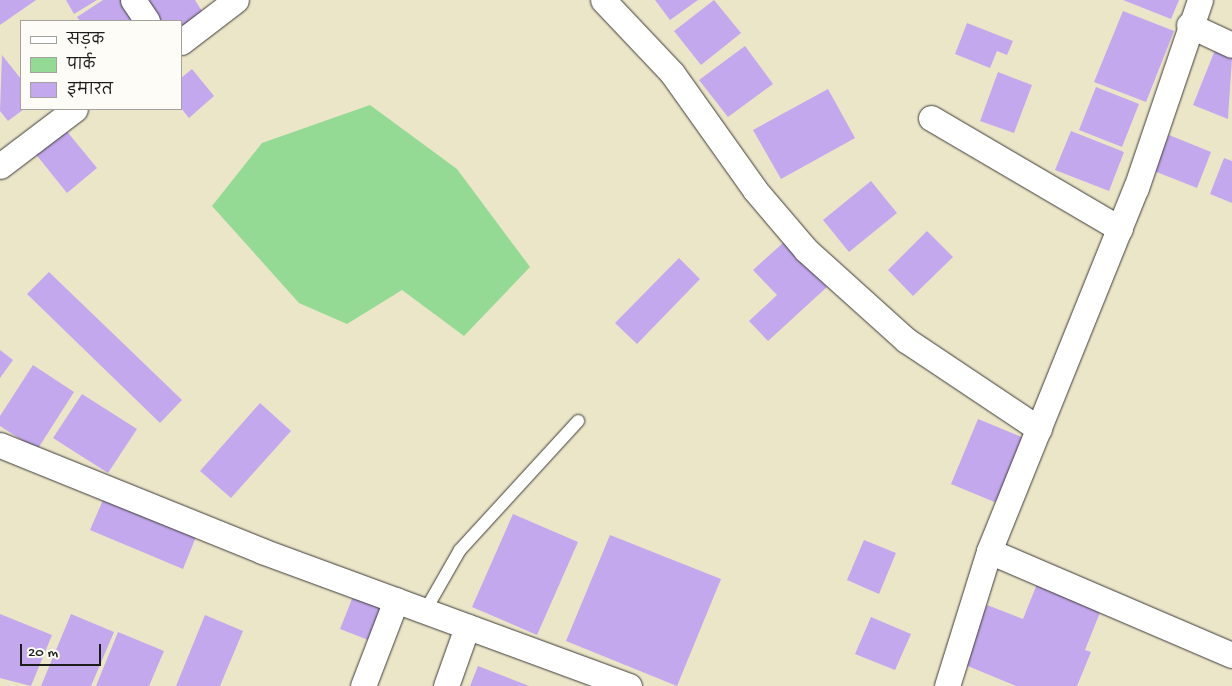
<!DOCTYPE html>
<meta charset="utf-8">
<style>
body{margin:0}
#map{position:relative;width:1232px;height:686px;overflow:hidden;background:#ece6c9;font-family:"Gochi Hand","Playpen Sans Deva",sans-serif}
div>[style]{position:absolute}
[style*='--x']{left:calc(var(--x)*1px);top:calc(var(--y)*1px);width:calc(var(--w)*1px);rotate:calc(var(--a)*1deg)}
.green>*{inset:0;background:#94da94}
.building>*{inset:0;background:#c3a8ed}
.roads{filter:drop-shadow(0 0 1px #3b3a36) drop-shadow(0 0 1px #3b3a36)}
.lane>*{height:12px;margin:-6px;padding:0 6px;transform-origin:6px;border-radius:6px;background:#fff}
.street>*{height:25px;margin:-12.5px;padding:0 12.5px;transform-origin:12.5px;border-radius:12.5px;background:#fff}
span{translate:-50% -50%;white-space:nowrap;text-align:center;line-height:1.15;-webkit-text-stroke:4px #fdfcf7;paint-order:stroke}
.legend{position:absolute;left:20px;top:20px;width:162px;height:90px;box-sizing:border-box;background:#fdfcf7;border:1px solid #a3a29f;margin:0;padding:6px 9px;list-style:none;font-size:15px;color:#1c1c1c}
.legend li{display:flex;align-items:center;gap:10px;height:25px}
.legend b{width:25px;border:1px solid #a3a29f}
.scale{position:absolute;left:20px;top:644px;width:81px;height:22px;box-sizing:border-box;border:2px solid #1c1c1c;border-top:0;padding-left:6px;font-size:15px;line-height:18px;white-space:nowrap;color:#1c1c1c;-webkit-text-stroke:4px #fdfcf7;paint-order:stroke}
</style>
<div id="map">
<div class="green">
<i style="clip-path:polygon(370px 105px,457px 169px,530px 267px,464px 336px,402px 290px,347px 324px,299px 303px,212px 206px,262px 143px)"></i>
</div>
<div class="building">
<i style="clip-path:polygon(0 0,36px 0,0 25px)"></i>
<i style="clip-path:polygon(66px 0,97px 0,74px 14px)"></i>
<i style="clip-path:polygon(103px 0,127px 0,141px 21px,80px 21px,77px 17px)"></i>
<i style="clip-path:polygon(147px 0,195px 0,205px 16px,181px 30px,181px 21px,160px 21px)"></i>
<i style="clip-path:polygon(655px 0,698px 0,670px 20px)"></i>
<i style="clip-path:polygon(714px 0,741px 33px,701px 65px,674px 31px)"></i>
<i style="clip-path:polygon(1123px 0,1179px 0,1171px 19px)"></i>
<i style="clip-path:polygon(1123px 11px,1174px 31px,1146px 102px,1094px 82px)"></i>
<i style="clip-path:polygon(967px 23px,1013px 41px,1007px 55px,997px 51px,990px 68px,955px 54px)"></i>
<i style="clip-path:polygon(745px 46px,773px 84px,728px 117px,699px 80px)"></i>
<i style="clip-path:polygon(1215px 50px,1232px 57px,1228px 119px,1193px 105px)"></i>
<i style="clip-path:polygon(2px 55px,21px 79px,24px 109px,8px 121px,0 111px)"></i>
<i style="clip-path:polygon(192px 69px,214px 96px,189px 118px,181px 108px,181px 78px)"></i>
<i style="clip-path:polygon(998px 72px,1032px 85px,1014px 133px,980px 121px)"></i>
<i style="clip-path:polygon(1096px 87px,1139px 104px,1122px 147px,1079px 130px)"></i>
<i style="clip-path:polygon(828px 89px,855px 138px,781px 179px,753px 130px)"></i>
<i style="clip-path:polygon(60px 123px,97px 168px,67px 193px,30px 147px)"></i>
<i style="clip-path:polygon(1071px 131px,1124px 152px,1109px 191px,1055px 170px)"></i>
<i style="clip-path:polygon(1169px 135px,1211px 152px,1197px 188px,1154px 171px)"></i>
<i style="clip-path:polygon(1224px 158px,1232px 161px,1232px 203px,1210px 194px)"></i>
<i style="clip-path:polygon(871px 181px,897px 213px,849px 252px,823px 220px)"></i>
<i style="clip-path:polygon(927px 231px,953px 257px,913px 296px,888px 270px)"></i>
<i style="clip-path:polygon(784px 242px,827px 287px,768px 341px,749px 321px,777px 295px,753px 270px)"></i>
<i style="clip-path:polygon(679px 258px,700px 279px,637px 344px,615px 323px)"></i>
<i style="clip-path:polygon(49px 272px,182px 400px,160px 423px,27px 294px)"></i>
<i style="clip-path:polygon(0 350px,13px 360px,0 378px)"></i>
<i style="clip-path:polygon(33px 365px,74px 392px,37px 450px,0 426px,0 416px)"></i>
<i style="clip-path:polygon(82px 394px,137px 429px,108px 473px,53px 438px)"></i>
<i style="clip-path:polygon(260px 403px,291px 431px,231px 498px,200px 471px)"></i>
<i style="clip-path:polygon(978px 419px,1024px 438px,997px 503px,951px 484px)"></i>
<i style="clip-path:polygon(106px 493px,198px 532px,183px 569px,90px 530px)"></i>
<i style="clip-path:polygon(513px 514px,578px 542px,537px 635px,472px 607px)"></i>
<i style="clip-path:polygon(610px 535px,721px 579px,677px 686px,566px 641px)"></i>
<i style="clip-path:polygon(864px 540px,896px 553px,879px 594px,847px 580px)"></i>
<i style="clip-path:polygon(1039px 579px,1103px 605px,1085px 650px,1091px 652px,1077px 686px,1016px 686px,963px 664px,987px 605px,1023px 619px)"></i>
<i style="clip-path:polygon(356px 589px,392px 603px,376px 643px,340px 629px)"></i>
<i style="clip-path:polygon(0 614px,52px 635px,31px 686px,0 678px)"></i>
<i style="clip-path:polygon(71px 614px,114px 632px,91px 686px,41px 686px)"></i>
<i style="clip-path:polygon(205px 615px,243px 631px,220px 686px,176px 686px)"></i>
<i style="clip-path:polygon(871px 617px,911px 634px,895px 670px,855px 654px)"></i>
<i style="clip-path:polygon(118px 632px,164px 651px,149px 686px,96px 686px)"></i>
<i style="clip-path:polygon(478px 666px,529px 686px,470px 686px)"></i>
</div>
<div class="roads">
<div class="lane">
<i style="--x:425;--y:611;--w:70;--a:-60.2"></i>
<i style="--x:460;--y:550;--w:175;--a:-47.5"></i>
</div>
<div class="street">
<i style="--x:133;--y:0;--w:25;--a:56"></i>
<i style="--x:603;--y:0;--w:100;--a:46.6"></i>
<i style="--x:672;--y:73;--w:143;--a:54.6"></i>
<i style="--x:755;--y:190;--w:79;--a:49.6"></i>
<i style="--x:806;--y:250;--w:135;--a:42"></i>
<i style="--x:906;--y:340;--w:160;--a:33.8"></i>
<i style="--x:1189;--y:25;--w:47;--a:24.9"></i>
<i style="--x:181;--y:42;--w:69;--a:-37.4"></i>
<i style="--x:931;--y:118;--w:219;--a:30.4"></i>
<i style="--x:0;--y:166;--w:94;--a:-37.2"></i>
<i style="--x:0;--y:445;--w:283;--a:22"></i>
<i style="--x:262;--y:551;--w:391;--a:20.2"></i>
<i style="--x:989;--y:551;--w:392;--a:-68"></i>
<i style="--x:1136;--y:188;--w:199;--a:-71.2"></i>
<i style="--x:363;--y:686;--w:92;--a:-69"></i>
<i style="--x:446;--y:686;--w:63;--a:-70.4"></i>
<i style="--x:947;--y:686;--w:141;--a:-72.7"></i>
<i style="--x:989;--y:551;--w:264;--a:23.2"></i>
</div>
</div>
<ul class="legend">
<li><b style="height:6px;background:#fff"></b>सड़क</li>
<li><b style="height:14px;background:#94da94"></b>पार्क</li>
<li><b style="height:14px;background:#c3a8ed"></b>इमारत</li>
</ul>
<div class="scale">20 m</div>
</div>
